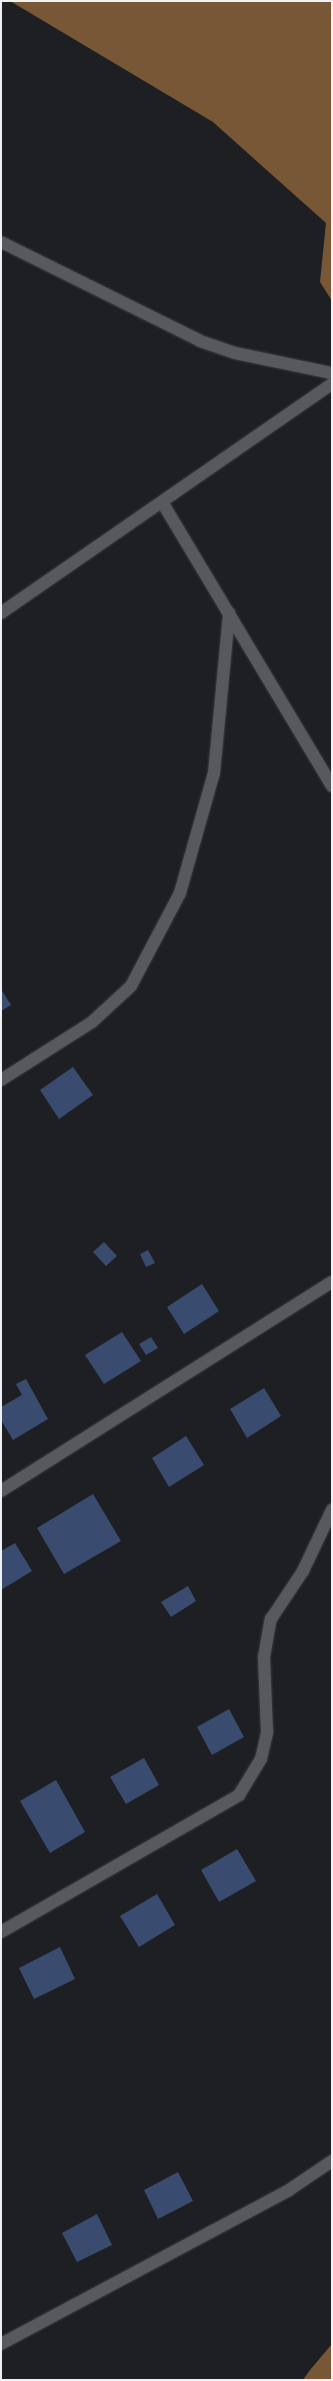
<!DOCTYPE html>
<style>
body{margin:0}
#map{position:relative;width:333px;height:2381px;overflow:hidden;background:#1d1f23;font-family:Figtree,sans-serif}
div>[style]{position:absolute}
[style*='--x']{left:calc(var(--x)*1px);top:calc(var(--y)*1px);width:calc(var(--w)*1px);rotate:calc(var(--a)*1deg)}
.water>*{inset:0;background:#785737}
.building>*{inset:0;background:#394b6e}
.roads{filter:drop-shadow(0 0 1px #3a3c3f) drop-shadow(0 0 1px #3a3c3f)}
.lane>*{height:12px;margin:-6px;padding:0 6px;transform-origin:6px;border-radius:6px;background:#57595e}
.street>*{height:12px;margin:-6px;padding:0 6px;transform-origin:6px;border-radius:6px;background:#57595e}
span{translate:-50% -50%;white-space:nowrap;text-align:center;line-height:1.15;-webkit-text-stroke:3px #14161a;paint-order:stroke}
.frame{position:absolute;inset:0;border:2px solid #eef0f3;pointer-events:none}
</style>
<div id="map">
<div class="water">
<i style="clip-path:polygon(10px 1px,332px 1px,332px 301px,320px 282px,326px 223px,213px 122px)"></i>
<i style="clip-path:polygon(332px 2344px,332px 2380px,303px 2380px,310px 2370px)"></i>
</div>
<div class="building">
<i style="clip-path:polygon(1px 989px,11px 1005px,1px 1011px)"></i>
<i style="clip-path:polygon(73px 1067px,93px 1095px,59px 1119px,40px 1090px)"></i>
<i style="clip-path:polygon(104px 1242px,117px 1256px,106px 1266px,93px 1252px)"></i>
<i style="clip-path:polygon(148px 1250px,155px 1263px,146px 1267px,140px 1254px)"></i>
<i style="clip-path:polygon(202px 1284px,219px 1311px,184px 1334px,167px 1307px)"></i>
<i style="clip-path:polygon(122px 1332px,141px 1361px,104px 1384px,85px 1355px)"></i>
<i style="clip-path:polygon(151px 1337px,158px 1348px,146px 1355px,139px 1344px)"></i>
<i style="clip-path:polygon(26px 1379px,48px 1419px,13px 1440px,1px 1420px,1px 1407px,22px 1395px,16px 1384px)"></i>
<i style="clip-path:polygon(264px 1388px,281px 1416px,247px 1438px,230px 1409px)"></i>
<i style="clip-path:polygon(186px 1436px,204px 1465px,169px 1487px,152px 1458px)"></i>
<i style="clip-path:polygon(93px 1494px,121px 1541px,64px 1574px,37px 1528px)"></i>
<i style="clip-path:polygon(15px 1543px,32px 1571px,1px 1590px,1px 1551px)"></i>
<i style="clip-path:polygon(188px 1586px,196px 1601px,171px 1617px,161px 1602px)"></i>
<i style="clip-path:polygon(229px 1709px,244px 1737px,212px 1755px,197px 1727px)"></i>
<i style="clip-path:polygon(144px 1758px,159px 1785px,126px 1804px,110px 1777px)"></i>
<i style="clip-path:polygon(56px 1780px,85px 1832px,50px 1853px,20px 1801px)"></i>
<i style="clip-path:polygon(237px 1849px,256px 1881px,219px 1902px,201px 1870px)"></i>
<i style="clip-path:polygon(157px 1894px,175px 1925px,139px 1947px,120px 1916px)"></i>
<i style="clip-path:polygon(60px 1947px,75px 1979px,34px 1999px,19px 1968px)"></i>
<i style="clip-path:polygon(178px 2172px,193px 2201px,158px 2219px,144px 2190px)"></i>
<i style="clip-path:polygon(97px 2214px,112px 2245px,77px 2262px,62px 2233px)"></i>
</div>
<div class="roads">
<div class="lane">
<i style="--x:162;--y:502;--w:331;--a:59.1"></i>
<i style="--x:1;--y:1080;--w:108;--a:-32.5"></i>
<i style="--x:92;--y:1022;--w:53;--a:-42.7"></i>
<i style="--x:131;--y:986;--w:105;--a:-62.2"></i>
<i style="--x:180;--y:893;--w:125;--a:-74.2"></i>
<i style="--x:214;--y:773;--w:161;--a:-84.6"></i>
<i style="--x:1;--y:1491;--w:391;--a:-32.3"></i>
<i style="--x:1;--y:1932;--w:275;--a:-29.9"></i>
<i style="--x:239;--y:1795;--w:42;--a:-58.6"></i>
<i style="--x:261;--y:1759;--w:28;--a:-77"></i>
<i style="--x:267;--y:1732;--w:75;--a:-92.3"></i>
<i style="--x:264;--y:1657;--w:39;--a:-80"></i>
<i style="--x:271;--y:1619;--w:58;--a:-56.3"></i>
<i style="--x:303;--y:1571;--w:68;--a:-64.6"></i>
<i style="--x:1;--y:2344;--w:327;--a:-28.1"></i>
<i style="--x:289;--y:2190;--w:52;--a:-34"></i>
</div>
<div class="street">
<i style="--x:1;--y:242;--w:222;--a:26.4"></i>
<i style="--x:200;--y:341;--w:37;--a:19"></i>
<i style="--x:235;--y:353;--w:99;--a:11.7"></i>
<i style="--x:1;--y:613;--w:402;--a:-34.7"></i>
</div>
</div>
<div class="frame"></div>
</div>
